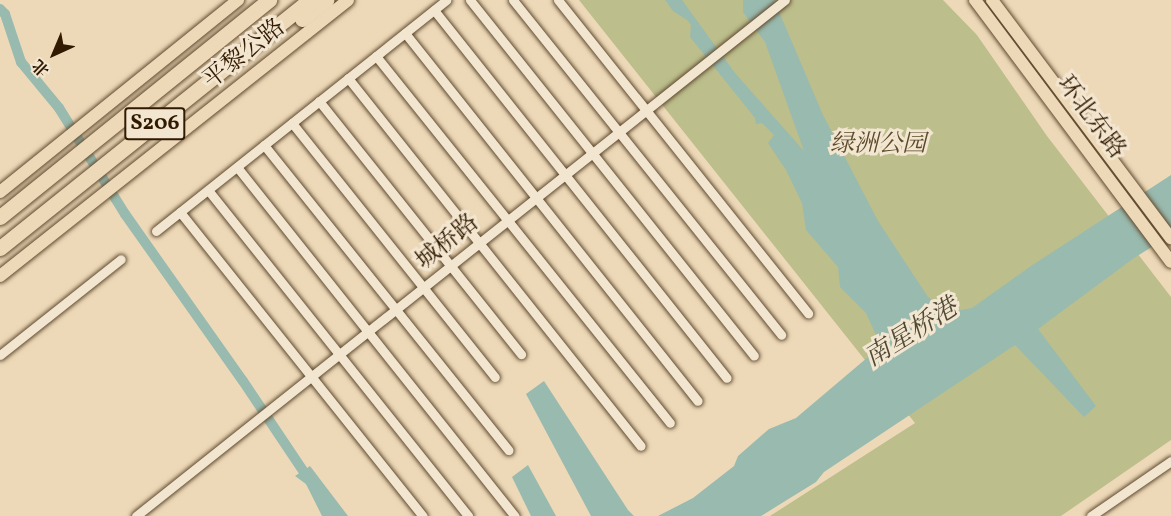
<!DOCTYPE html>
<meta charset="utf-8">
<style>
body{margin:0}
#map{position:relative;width:1171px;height:516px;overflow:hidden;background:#edd9b8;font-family:Vollkorn,"Noto Serif SC",serif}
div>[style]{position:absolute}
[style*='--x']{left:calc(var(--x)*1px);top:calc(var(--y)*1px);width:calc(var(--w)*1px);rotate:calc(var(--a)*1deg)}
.green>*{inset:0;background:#bcbe8c}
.water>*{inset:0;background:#99baae}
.canal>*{height:10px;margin:-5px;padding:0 5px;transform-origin:5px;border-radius:5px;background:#99baae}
.roads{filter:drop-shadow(0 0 2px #604a2f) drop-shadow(0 0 2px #604a2f)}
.minor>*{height:9px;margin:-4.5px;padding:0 4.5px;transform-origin:4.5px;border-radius:4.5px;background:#f3e6d1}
.major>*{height:12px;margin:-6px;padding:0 6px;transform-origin:6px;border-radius:6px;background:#edd9b8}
.highway>*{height:15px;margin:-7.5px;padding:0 7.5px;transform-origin:7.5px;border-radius:7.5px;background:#edd9b8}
span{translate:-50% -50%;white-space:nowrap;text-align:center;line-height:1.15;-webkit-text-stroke:6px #f3e6d1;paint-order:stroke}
.shield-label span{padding:2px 4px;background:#f3e6d1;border:2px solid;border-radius:4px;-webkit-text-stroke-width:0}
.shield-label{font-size:22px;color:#311a01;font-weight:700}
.street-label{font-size:24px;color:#311a01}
.park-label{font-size:24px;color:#5b4b2b;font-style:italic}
.water-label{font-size:26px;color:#504a35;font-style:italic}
.north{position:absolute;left:24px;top:24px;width:60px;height:60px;-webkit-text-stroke:4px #f3e6d1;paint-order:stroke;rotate:224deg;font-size:16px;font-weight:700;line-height:24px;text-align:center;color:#311a01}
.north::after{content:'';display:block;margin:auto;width:21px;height:27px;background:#311a01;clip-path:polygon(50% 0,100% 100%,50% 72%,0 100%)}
</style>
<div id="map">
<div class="green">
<i style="clip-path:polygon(579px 0,943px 0,977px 35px,1047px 136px,1171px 297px,1171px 440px,1061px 516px,770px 516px,915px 423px)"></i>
</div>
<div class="water">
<i style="clip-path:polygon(665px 0,682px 0,735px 73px,804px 151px,765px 42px,743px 12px,743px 0,774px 0,823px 115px,878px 221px,928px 297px,950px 312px,972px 308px,1031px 266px,1171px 175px,1171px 235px,1134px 258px,1038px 329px,1096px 406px,1084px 417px,1015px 345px,824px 472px,816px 482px,761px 516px,658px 516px,693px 498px,734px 466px,738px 456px,769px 429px,796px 418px,881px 346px,866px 313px,840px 287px,838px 267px,806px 230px,802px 203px,786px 170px,768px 143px,774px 135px,762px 123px,756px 124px,755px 118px,690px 37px,691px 25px,687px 20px,673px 11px)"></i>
<i style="clip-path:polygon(544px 381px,628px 510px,634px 516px,591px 516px,526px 394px)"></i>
<i style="clip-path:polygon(528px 465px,556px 516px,531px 516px,512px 477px)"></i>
<i style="clip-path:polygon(310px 466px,348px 516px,322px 516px,306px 484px,295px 476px)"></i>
</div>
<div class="canal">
<i style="--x:0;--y:9;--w:7;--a:45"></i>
<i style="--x:5;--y:14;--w:51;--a:71.6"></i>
<i style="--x:21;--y:62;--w:60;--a:50.4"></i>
<i style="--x:59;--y:108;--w:125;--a:58.1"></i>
<i style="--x:125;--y:214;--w:204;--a:54.8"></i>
<i style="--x:243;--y:381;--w:120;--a:56.2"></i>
</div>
<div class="roads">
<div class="minor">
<i style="--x:470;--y:0;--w:455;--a:51.4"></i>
<i style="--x:513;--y:0;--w:429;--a:51.3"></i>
<i style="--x:558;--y:0;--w:401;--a:51.4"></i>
<i style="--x:434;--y:10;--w:470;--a:51.5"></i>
<i style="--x:405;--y:33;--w:470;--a:51.5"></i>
<i style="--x:376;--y:56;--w:470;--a:51.3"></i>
<i style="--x:348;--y:78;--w:470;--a:51.5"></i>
<i style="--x:319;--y:101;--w:324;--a:51.4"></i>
<i style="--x:292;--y:123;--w:325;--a:51.4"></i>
<i style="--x:264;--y:145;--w:391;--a:51.3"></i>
<i style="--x:237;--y:167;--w:446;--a:51.5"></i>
<i style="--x:208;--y:190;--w:417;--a:51.4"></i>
<i style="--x:180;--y:212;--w:389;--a:51.4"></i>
<i style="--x:156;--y:231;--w:371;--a:-38.5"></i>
<i style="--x:0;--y:355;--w:154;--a:-38.4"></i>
<i style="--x:136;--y:516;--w:829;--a:-38.49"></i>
<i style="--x:1091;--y:516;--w:97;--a:-34.5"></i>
</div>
<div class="major">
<i style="--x:975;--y:0;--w:327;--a:53.2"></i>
<i style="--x:992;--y:0;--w:298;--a:53.1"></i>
<i style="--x:0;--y:192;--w:306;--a:-38.9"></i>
<i style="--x:0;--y:276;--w:444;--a:-38.4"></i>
</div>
<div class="highway">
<i style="--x:302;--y:19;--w:31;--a:-38"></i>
<i style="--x:0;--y:217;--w:346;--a:-38.9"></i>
<i style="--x:0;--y:248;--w:397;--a:-38.7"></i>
</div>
</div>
<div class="shield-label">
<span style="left:155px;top:124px">S206</span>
</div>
<div class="street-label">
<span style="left:245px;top:55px;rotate:-38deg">平黎公路</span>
<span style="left:1090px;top:118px;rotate:53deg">环北东路</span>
<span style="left:448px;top:243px;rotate:-39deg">城桥路</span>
</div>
<div class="park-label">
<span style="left:878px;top:146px">绿洲公园</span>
</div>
<div class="water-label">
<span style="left:912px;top:334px;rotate:-32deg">南星桥港</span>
</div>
<div class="north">北</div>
</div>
